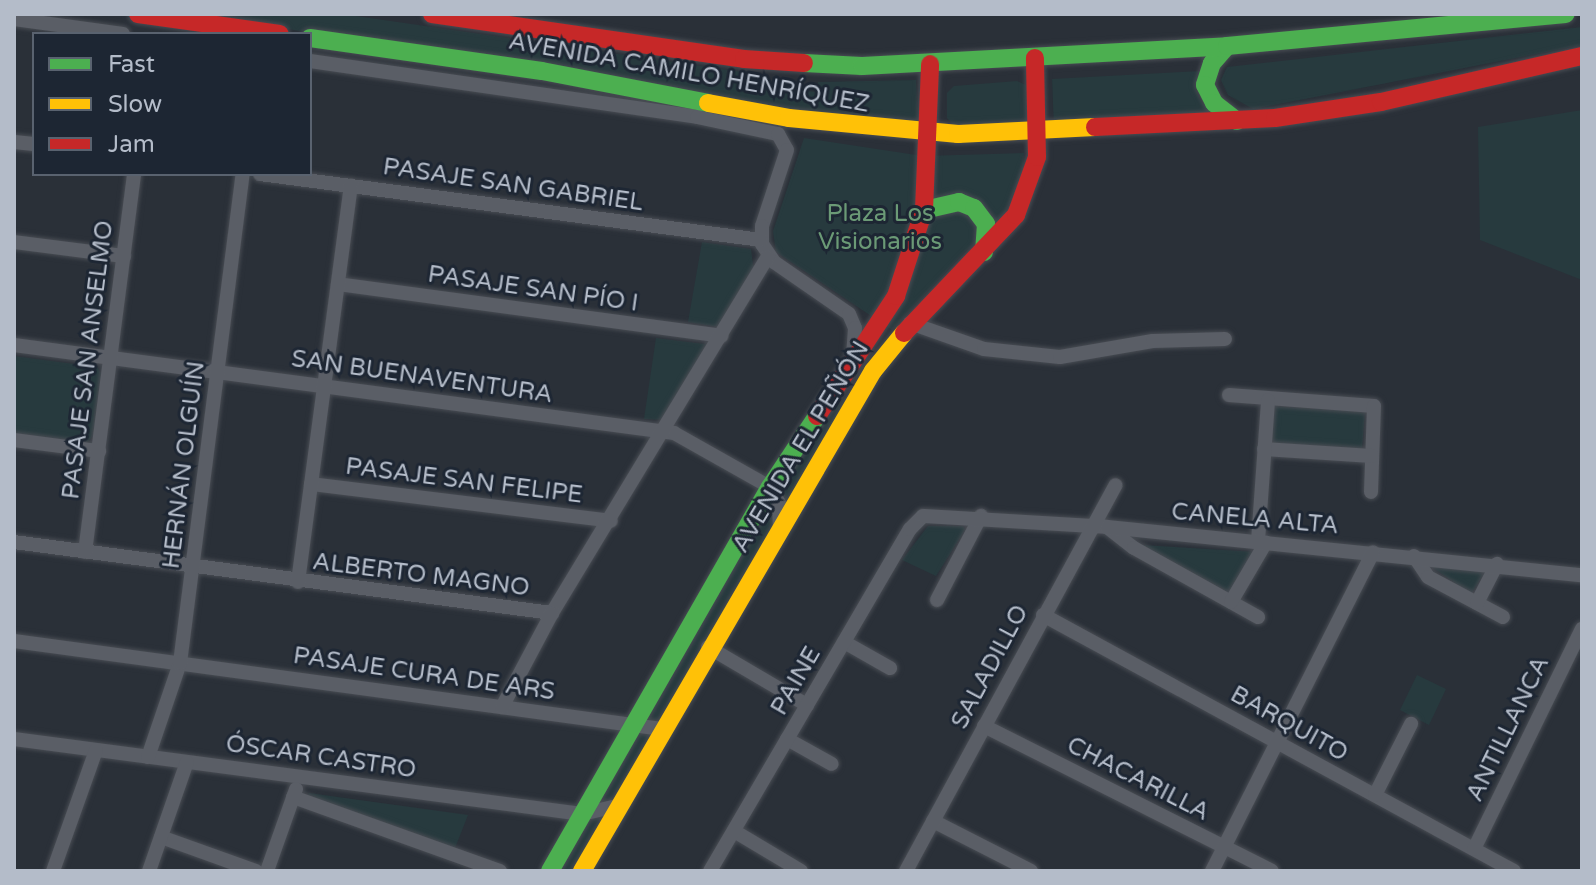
<!DOCTYPE html>
<meta charset="utf-8">
<style>
body{margin:0}
#map{position:relative;width:1596px;height:885px;overflow:hidden;background:#2a3038;font-family:"Varela Round",sans-serif}
div>[style]{position:absolute}
[style*='--x']{left:calc(var(--x)*1px);top:calc(var(--y)*1px);width:calc(var(--w)*1px);rotate:calc(var(--a)*1deg)}
.green>*{inset:0;background:#273a3e}
.roads{filter:drop-shadow(0 0 2px #484c53) drop-shadow(0 0 2px #484c53)}
.street>*{height:14px;margin:-7px;padding:0 7px;transform-origin:7px;border-radius:7px;background:#5a5e66}
.fast>*{height:18px;margin:-9px;padding:0 9px;transform-origin:9px;border-radius:9px;background:#4caf50}
.slow>*{height:18px;margin:-9px;padding:0 9px;transform-origin:9px;border-radius:9px;background:#ffc107}
.jam>*{height:18px;margin:-9px;padding:0 9px;transform-origin:9px;border-radius:9px;background:#c62828}
span{translate:-50% -50%;white-space:nowrap;text-align:center;line-height:1.15;-webkit-text-stroke:6px #1d2633;paint-order:stroke}
.street-label{font-size:24px;color:#b4bcc9}
.park-label{font-size:24px;color:#6b9a76}
.frame{position:absolute;inset:0;border:16px solid #b4bcc9;pointer-events:none}
.legend{position:absolute;left:32px;top:32px;width:280px;height:144px;box-sizing:border-box;background:#1d2633;border:2px solid #59626f;margin:0;padding:10px 14px;list-style:none;font-size:24px;color:#b4bcc9}
.legend li{display:flex;align-items:center;gap:16px;height:40px}
.legend b{width:40px;border:2px solid #59626f}
</style>
<div id="map">
<div class="green">
<i style="clip-path:polygon(196px 14px,342px 14px,763px 75px,774px 88px,817px 92px,818px 82px,916px 80px,918px 125px,800px 112px)"></i>
<i style="clip-path:polygon(1582px 27px,1582px 45px,1253px 109px,1228px 95px,1221px 80px,1227px 67px)"></i>
<i style="clip-path:polygon(1200px 71px,1195px 87px,1201px 102px,1221px 120px,1054px 128px,1052px 79px)"></i>
<i style="clip-path:polygon(1017px 81px,1028px 86px,1029px 125px,956px 128px,947px 118px,947px 93px,954px 86px)"></i>
<i style="clip-path:polygon(1582px 110px,1582px 280px,1480px 240px,1478px 127px)"></i>
<i style="clip-path:polygon(804px 138px,923px 156px,1024px 153px,1023px 173px,999px 226px,964px 252px,892px 330px,776px 252px,773px 231px)"></i>
<i style="clip-path:polygon(702px 242px,751px 249px,753px 265px,759px 268px,724px 328px,688px 322px)"></i>
<i style="clip-path:polygon(656px 338px,712px 345px,667px 420px,644px 419px)"></i>
<i style="clip-path:polygon(14px 356px,97px 367px,101px 373px,93px 436px,87px 442px,14px 435px)"></i>
<i style="clip-path:polygon(855px 387px,574px 871px,558px 871px,808px 438px)"></i>
<i style="clip-path:polygon(1272px 406px,1365px 412px,1362px 449px,1272px 443px)"></i>
<i style="clip-path:polygon(928px 526px,963px 526px,965px 530px,936px 576px,902px 560px)"></i>
<i style="clip-path:polygon(1142px 545px,1257px 552px,1229px 593px)"></i>
<i style="clip-path:polygon(1429px 565px,1485px 572px,1471px 594px)"></i>
<i style="clip-path:polygon(1417px 675px,1446px 689px,1429px 725px,1400px 710px)"></i>
<i style="clip-path:polygon(309px 793px,468px 815px,455px 848px,306px 799px)"></i>
</div>
<div class="roads">
<div class="street">
<i style="--x:14;--y:19;--w:110;--a:7.8"></i>
<i style="--x:310;--y:61;--w:391;--a:8.2"></i>
<i style="--x:697;--y:117;--w:83;--a:11.9"></i>
<i style="--x:778;--y:134;--w:18;--a:61"></i>
<i style="--x:787;--y:150;--w:80;--a:108.2"></i>
<i style="--x:762;--y:226;--w:18;--a:90"></i>
<i style="--x:762;--y:244;--w:22;--a:56"></i>
<i style="--x:774;--y:262;--w:91;--a:34.7"></i>
<i style="--x:849;--y:314;--w:15;--a:67"></i>
<i style="--x:855;--y:328;--w:31;--a:94"></i>
<i style="--x:14;--y:142;--w:20;--a:6"></i>
<i style="--x:260;--y:174;--w:505;--a:7.5"></i>
<i style="--x:14;--y:242;--w:111;--a:7.3"></i>
<i style="--x:338;--y:284;--w:387;--a:7.7"></i>
<i style="--x:910;--y:323;--w:78;--a:19.4"></i>
<i style="--x:984;--y:349;--w:76;--a:6"></i>
<i style="--x:1060;--y:357;--w:94;--a:-9.8"></i>
<i style="--x:1153;--y:341;--w:72;--a:-1.6"></i>
<i style="--x:14;--y:345;--w:666;--a:7.59"></i>
<i style="--x:674;--y:433;--w:110;--a:29.4"></i>
<i style="--x:770;--y:487;--w:18;--a:61"></i>
<i style="--x:779;--y:503;--w:23;--a:88"></i>
<i style="--x:1229;--y:395;--w:145;--a:4.3"></i>
<i style="--x:1374;--y:406;--w:86;--a:92"></i>
<i style="--x:14;--y:440;--w:86;--a:7.4"></i>
<i style="--x:1264;--y:449;--w:108;--a:3.7"></i>
<i style="--x:311;--y:484;--w:302;--a:7"></i>
<i style="--x:1107;--y:527;--w:34;--a:38"></i>
<i style="--x:1134;--y:548;--w:142;--a:29.1"></i>
<i style="--x:1258;--y:541;--w:141;--a:-85.9"></i>
<i style="--x:14;--y:542;--w:543;--a:7.52"></i>
<i style="--x:552;--y:613;--w:416;--a:-58.8"></i>
<i style="--x:85;--y:552;--w:381;--a:-82.6"></i>
<i style="--x:1414;--y:556;--w:25;--a:56"></i>
<i style="--x:1428;--y:577;--w:85;--a:28.1"></i>
<i style="--x:298;--y:582;--w:400;--a:-82.4"></i>
<i style="--x:937;--y:600;--w:95;--a:-62.4"></i>
<i style="--x:1231;--y:602;--w:69;--a:-59.7"></i>
<i style="--x:1477;--y:603;--w:44;--a:-62.9"></i>
<i style="--x:1043;--y:615;--w:536;--a:28.53"></i>
<i style="--x:14;--y:641;--w:654;--a:7.73"></i>
<i style="--x:844;--y:642;--w:53;--a:29.5"></i>
<i style="--x:708;--y:647;--w:115;--a:30.4"></i>
<i style="--x:502;--y:707;--w:106;--a:-62"></i>
<i style="--x:984;--y:726;--w:322;--a:26.7"></i>
<i style="--x:14;--y:739;--w:573;--a:7.52"></i>
<i style="--x:582;--y:814;--w:39;--a:-13"></i>
<i style="--x:787;--y:739;--w:51;--a:29.1"></i>
<i style="--x:148;--y:757;--w:99;--a:-71.2"></i>
<i style="--x:180;--y:663;--w:493;--a:-82.7"></i>
<i style="--x:1375;--y:795;--w:80;--a:-63.1"></i>
<i style="--x:293;--y:797;--w:220;--a:19.7"></i>
<i style="--x:933;--y:821;--w:110;--a:27"></i>
<i style="--x:734;--y:831;--w:78;--a:30.8"></i>
<i style="--x:161;--y:837;--w:101;--a:19.7"></i>
<i style="--x:1474;--y:849;--w:245;--a:-63.9"></i>
<i style="--x:53;--y:871;--w:128;--a:-70.4"></i>
<i style="--x:149;--y:871;--w:115;--a:-70.8"></i>
<i style="--x:267;--y:871;--w:87;--a:-70.5"></i>
<i style="--x:710;--y:871;--w:396;--a:-59.7"></i>
<i style="--x:910;--y:529;--w:18;--a:-45"></i>
<i style="--x:923;--y:516;--w:184;--a:3.4"></i>
<i style="--x:1107;--y:527;--w:477;--a:5.8"></i>
<i style="--x:906;--y:871;--w:439;--a:-61.5"></i>
<i style="--x:1212;--y:871;--w:357;--a:-63.2"></i>
</div>
<div class="fast">
<i style="--x:310;--y:38;--w:234;--a:8.1"></i>
<i style="--x:542;--y:71;--w:169;--a:10.9"></i>
<i style="--x:1227;--y:46;--w:23;--a:131"></i>
<i style="--x:1212;--y:63;--w:23;--a:108"></i>
<i style="--x:1205;--y:85;--w:20;--a:63"></i>
<i style="--x:1214;--y:103;--w:29;--a:38"></i>
<i style="--x:804;--y:63;--w:58;--a:3"></i>
<i style="--x:862;--y:66;--w:366;--a:-3.1"></i>
<i style="--x:1227;--y:46;--w:340;--a:-5.4"></i>
<i style="--x:924;--y:210;--w:36;--a:-13"></i>
<i style="--x:959;--y:202;--w:16;--a:22"></i>
<i style="--x:974;--y:208;--w:20;--a:53"></i>
<i style="--x:986;--y:224;--w:28;--a:94"></i>
<i style="--x:550;--y:871;--w:443;--a:-60.2"></i>
<i style="--x:770;--y:487;--w:85;--a:-56.5"></i>
</div>
<div class="slow">
<i style="--x:708;--y:103;--w:82;--a:10.5"></i>
<i style="--x:789;--y:118;--w:170;--a:5.4"></i>
<i style="--x:958;--y:134;--w:137;--a:-2.9"></i>
<i style="--x:582;--y:871;--w:579;--a:-59.8"></i>
<i style="--x:873;--y:371;--w:49;--a:-50.8"></i>
</div>
<div class="jam">
<i style="--x:138;--y:14;--w:143;--a:8"></i>
<i style="--x:432;--y:14;--w:315;--a:8.2"></i>
<i style="--x:744;--y:59;--w:60;--a:3.8"></i>
<i style="--x:1095;--y:127;--w:180;--a:-2.9"></i>
<i style="--x:1275;--y:118;--w:107;--a:-8.6"></i>
<i style="--x:1381;--y:102;--w:206;--a:-12.9"></i>
<i style="--x:904;--y:333;--w:163;--a:-46.5"></i>
<i style="--x:1016;--y:215;--w:62;--a:-70.1"></i>
<i style="--x:1037;--y:157;--w:99;--a:-91.2"></i>
<i style="--x:817;--y:416;--w:144;--a:-56.6"></i>
<i style="--x:896;--y:296;--w:90;--a:-72"></i>
<i style="--x:924;--y:210;--w:146;--a:-87.6"></i>
</div>
</div>
<div class="street-label">
<span style="left:689px;top:73px;rotate:10deg">AVENIDA CAMILO HENRÍQUEZ</span>
<span style="left:513px;top:185px;rotate:8deg">PASAJE SAN GABRIEL</span>
<span style="left:533px;top:289px;rotate:8deg">PASAJE SAN PÍO I</span>
<span style="left:88px;top:360px;rotate:-83deg">PASAJE SAN ANSELMO</span>
<span style="left:422px;top:377px;rotate:8deg">SAN BUENAVENTURA</span>
<span style="left:801px;top:447px;rotate:-59deg">AVENIDA EL PEÑÓN</span>
<span style="left:184px;top:465px;rotate:-83deg">HERNÁN OLGUÍN</span>
<span style="left:464px;top:481px;rotate:7deg">PASAJE SAN FELIPE</span>
<span style="left:1255px;top:519px;rotate:5deg">CANELA ALTA</span>
<span style="left:421px;top:575px;rotate:7deg">ALBERTO MAGNO</span>
<span style="left:990px;top:667px;rotate:-62deg">SALADILLO</span>
<span style="left:424px;top:674px;rotate:8deg">PASAJE CURA DE ARS</span>
<span style="left:796px;top:681px;rotate:-60deg">PAINE</span>
<span style="left:1289px;top:724px;rotate:29deg">BARQUITO</span>
<span style="left:1508px;top:729px;rotate:-64deg">ANTILLANCA</span>
<span style="left:321px;top:757px;rotate:8deg">ÓSCAR CASTRO</span>
<span style="left:1138px;top:779px;rotate:27deg">CHACARILLA</span>
</div>
<div class="park-label">
<span style="left:880px;top:228px">Plaza Los<br>Visionarios</span>
</div>
<div class="frame"></div>
<ul class="legend">
<li><b style="height:10px;background:#4caf50"></b>Fast</li>
<li><b style="height:10px;background:#ffc107"></b>Slow</li>
<li><b style="height:10px;background:#c62828"></b>Jam</li>
</ul>
</div>
